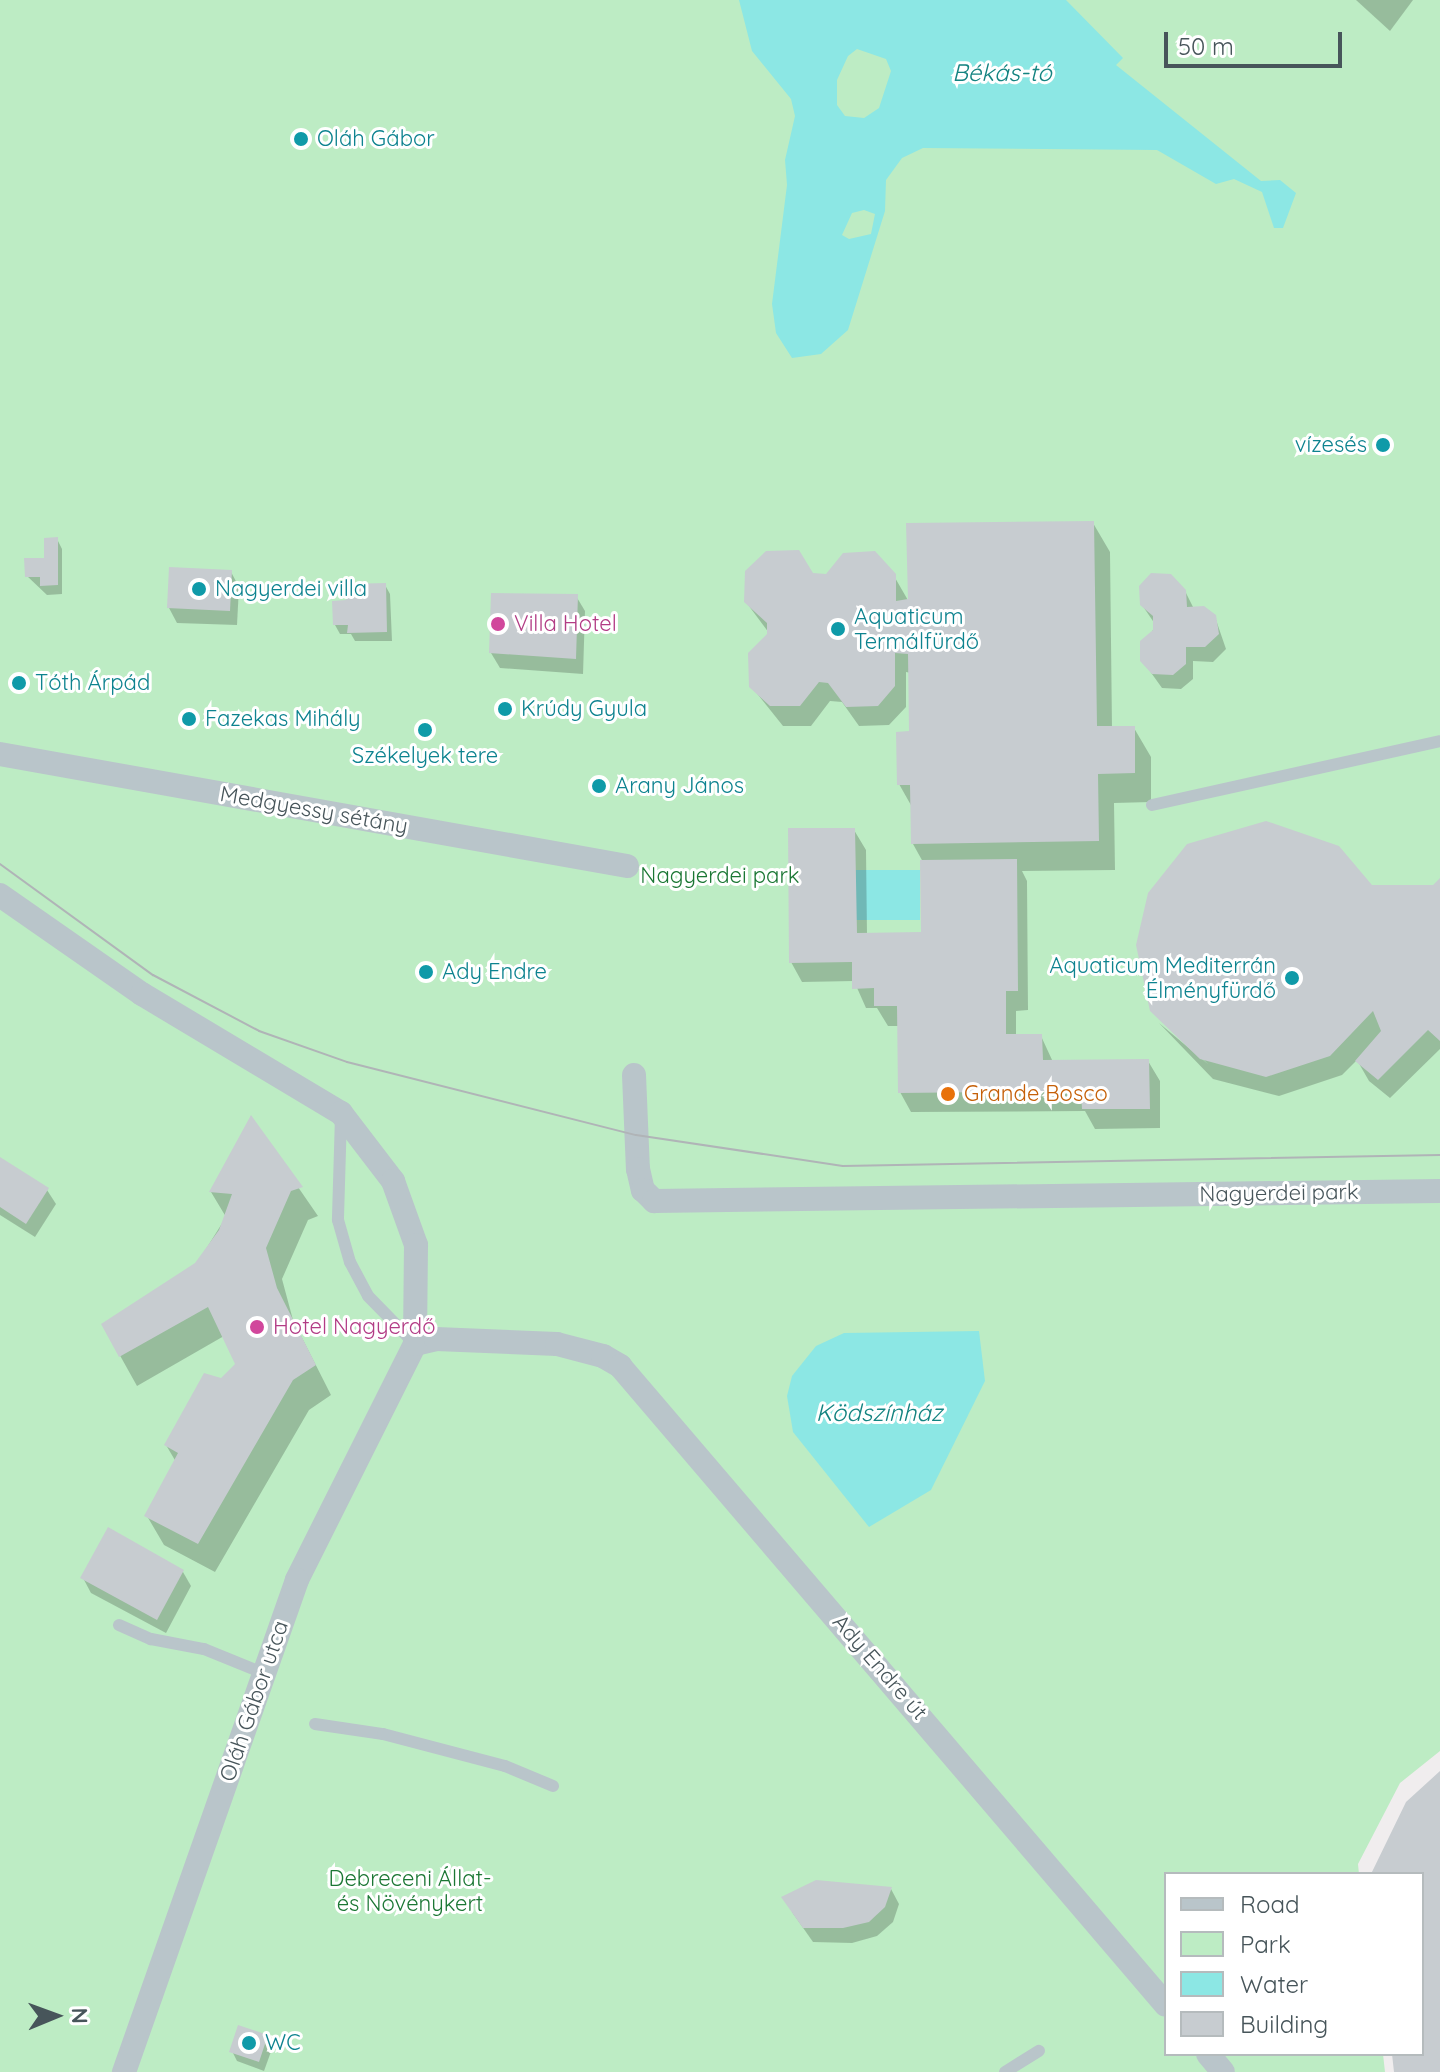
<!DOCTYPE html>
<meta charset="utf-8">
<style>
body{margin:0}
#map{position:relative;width:1440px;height:2072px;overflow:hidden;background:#f0edee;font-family:Quicksand,sans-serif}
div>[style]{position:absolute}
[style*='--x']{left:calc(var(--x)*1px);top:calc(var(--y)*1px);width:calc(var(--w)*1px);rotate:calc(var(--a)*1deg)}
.green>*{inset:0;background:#bdecc4}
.water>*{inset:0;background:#8ce7e4}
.shadow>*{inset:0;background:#0003}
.building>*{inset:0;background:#c7ccd0}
.lane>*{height:12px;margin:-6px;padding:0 6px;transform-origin:6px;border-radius:6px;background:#b9c5ca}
.street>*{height:24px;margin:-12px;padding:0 12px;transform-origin:12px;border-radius:12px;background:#b9c5ca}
.tram>*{height:2px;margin:-1px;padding:0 1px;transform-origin:1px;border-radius:1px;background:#b0b4b7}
.dots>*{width:22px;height:22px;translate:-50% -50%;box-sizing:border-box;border:4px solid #fff;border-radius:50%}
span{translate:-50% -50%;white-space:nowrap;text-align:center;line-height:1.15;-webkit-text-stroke:6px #fff;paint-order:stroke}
.culture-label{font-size:22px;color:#0d838f}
.left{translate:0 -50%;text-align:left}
.right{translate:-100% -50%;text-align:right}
.hotel-label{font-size:22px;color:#b23c85}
.street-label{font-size:22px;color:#47555a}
.park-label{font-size:22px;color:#1b7734}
.food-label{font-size:22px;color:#c56008}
.water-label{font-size:24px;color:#138380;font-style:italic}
.legend{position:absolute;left:1164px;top:1872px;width:260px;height:184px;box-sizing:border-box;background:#fff;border:2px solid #b5bbbd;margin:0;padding:10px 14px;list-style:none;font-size:24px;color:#47555a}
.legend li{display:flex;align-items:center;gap:16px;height:40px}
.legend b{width:40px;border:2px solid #b5bbbd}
.north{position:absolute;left:16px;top:1976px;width:80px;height:80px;-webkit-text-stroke:6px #fff;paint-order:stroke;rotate:89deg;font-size:22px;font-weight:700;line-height:32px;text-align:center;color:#47555a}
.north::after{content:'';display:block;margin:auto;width:28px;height:36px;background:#47555a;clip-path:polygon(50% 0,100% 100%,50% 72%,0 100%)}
.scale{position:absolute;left:1164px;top:32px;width:178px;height:36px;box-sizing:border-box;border:4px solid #47555a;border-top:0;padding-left:10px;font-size:24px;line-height:28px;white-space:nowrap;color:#47555a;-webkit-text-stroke:6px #fff;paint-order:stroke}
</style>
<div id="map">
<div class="green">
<i style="clip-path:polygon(0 0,1440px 0,1440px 1751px,1400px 1783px,1358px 1864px,1359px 1874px,1166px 1874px,1166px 2054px,1383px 2054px,1385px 2072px,0 2072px)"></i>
</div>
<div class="water">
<i style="clip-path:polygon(evenodd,739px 0,1066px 0,1123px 58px,1116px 65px,1261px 181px,1280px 180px,1296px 193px,1283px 228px,1274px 228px,1262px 192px,1234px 179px,1216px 184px,1157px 150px,923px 148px,902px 158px,886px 180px,885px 211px,848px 330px,821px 354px,792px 358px,776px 333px,772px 304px,787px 185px,785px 160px,795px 116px,791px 99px,752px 51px,739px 0,857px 49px,886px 59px,891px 71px,879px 108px,864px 118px,845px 116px,837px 105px,837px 80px,848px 56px,857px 49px,739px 0,864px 210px,875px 214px,871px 234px,849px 239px,842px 235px,852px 213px,864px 210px)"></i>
<i style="clip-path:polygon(856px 870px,920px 870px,920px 920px,856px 920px)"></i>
<i style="clip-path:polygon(979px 1331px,985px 1381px,931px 1490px,869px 1527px,793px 1432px,787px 1396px,792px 1376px,816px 1346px,844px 1333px)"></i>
</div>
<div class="shadow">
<i style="clip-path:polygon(1356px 0,1413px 0,1390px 31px)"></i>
<i style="clip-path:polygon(1093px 523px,1110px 552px,1112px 728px,1134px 728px,1151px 757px,1151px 802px,1114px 803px,1115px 870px,1022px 871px,1027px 881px,1028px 1010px,1016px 1011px,1016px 1036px,1041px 1036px,1053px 1062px,1148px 1061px,1160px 1081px,1160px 1128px,1095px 1129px,1085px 1111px,911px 1112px,900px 1092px,899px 1026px,888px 1026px,877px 1008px,866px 1008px,854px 981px,802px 982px,791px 962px,854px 830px,866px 850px,867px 934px,923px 934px,923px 862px,913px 844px,912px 807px,899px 784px,912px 733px,911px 673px,906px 672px,906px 707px,889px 725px,859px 726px,842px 702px,830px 701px,811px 726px,783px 726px,751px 686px,769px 633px,746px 602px,812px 575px,894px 576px,909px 602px)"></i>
<i style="clip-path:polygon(57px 539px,62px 549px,62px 594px,47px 595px,27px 576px,46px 560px)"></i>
<i style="clip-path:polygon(231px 572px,239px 587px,237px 625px,177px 623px,169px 608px)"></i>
<i style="clip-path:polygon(385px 585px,390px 594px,392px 641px,355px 641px,351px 634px,340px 634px,335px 625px,348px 602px)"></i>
<i style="clip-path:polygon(1185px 591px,1194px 609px,1215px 617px,1226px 649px,1213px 662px,1193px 661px,1193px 679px,1181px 689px,1162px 688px,1142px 660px,1155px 624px,1142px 605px)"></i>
<i style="clip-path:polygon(576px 596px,585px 611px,583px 674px,500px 668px,491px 653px)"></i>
<i style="clip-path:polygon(1440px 881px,1440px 1049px,1390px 1098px,1369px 1081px,1357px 1060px,1342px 1075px,1279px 1096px,1213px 1079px,1159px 1023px,1208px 1064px,1152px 1011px,1372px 887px,1434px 887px)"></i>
<i style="clip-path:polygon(251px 1119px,318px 1216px,308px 1220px,282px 1279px,293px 1320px,331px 1395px,309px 1410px,215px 1572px,164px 1545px,147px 1516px,176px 1462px,166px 1445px,238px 1364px,224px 1336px,137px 1386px,103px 1325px,196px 1265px,226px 1217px,211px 1192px)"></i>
<i style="clip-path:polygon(0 1159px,47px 1190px,56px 1204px,35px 1237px,0 1215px)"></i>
<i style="clip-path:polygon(183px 1572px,191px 1586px,166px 1633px,91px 1593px,83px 1578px)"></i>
<i style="clip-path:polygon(891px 1889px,899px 1904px,893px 1922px,877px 1936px,852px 1943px,813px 1942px,792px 1912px)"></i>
<i style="clip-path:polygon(267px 2036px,273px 2046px,264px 2071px,237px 2061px,232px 2051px)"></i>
</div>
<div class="building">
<i style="clip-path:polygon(1094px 521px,1097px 726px,1135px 726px,1135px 773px,1098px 774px,1099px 841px,911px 844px,910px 785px,897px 785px,896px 732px,909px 731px,908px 654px,895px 653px,895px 686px,878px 706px,846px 707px,828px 683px,819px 682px,800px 706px,770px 706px,749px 687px,748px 653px,767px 634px,767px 623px,744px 602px,745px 571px,766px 551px,799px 550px,813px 573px,826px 574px,843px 553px,875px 551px,896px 574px,896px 601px,908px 599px,906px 523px)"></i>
<i style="clip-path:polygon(58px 537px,58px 585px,40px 586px,40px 577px,25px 577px,24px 558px,44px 558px,44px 538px)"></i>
<i style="clip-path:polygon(169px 567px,232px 570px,230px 611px,167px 608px)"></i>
<i style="clip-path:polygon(1151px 573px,1171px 574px,1186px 590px,1187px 607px,1204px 606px,1216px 615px,1219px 634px,1205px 647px,1186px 647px,1186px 664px,1173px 675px,1152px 674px,1140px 661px,1140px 641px,1153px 630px,1153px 616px,1140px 605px,1139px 586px)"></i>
<i style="clip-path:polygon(386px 583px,387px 632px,347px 633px,348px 625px,333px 625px,332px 601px,346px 600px,346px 584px)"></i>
<i style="clip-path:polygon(491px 593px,578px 594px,576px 659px,489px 653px)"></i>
<i style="clip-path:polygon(1266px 821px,1339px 846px,1372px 885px,1433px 885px,1440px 878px,1440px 1041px,1428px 1030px,1378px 1080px,1355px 1061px,1381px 1031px,1373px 1011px,1330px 1056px,1266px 1077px,1200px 1059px,1150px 1011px,1136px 945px,1148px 893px,1187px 844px)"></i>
<i style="clip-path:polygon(788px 828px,855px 828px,857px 933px,921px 932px,920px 860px,1017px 859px,1018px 991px,1006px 991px,1006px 1034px,1042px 1034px,1043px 1060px,1149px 1059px,1150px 1109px,1082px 1109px,1081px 1091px,898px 1093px,897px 1006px,874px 1006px,874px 988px,852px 989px,852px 962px,789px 963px)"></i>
<i style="clip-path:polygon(251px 1115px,303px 1187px,291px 1191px,266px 1248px,277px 1288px,316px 1365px,293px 1380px,198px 1544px,144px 1516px,178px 1453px,164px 1445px,204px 1373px,221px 1378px,235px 1364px,208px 1307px,119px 1357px,101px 1324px,195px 1263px,219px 1230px,232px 1194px,209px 1192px)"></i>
<i style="clip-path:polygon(0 1157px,49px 1188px,26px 1224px,0 1207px)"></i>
<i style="clip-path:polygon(108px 1527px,184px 1570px,157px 1620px,80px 1578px)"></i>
<i style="clip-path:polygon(1440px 1771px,1440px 2072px,1394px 2072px,1392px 2054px,1422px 2054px,1422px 1874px,1371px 1874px,1406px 1802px)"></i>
<i style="clip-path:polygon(816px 1880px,892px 1887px,885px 1907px,869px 1922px,843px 1928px,803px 1928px,781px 1897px)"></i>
<i style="clip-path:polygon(238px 2025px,268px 2035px,259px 2062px,229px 2052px)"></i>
</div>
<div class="lane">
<i style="--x:1152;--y:805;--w:295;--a:-12.5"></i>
<i style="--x:341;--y:1116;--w:104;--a:91.7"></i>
<i style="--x:338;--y:1220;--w:44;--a:74.1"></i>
<i style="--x:350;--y:1262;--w:38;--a:62"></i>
<i style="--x:368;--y:1296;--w:67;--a:45.6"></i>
<i style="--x:119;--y:1625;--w:35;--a:24"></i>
<i style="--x:151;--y:1639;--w:54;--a:10.7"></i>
<i style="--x:204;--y:1649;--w:64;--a:22.1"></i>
<i style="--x:315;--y:1724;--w:69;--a:8.4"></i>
<i style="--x:383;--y:1734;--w:126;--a:14.7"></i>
<i style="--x:505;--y:1766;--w:52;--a:22.6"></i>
<i style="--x:1005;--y:2072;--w:40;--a:-32"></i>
</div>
<div class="street">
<i style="--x:0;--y:754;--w:637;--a:10.13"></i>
<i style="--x:0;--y:895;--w:173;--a:34.9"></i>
<i style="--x:142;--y:994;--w:232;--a:30.9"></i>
<i style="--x:341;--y:1113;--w:86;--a:52.6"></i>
<i style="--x:393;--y:1181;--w:68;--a:70.2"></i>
<i style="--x:416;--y:1245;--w:99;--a:90.6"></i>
<i style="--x:415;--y:1344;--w:264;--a:116.6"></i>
<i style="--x:297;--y:1580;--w:522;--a:109.37"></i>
<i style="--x:634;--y:1075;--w:94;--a:87.6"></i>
<i style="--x:638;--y:1169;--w:22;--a:77"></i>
<i style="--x:643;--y:1190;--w:16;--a:45"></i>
<i style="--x:654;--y:1201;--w:786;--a:-0.73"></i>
<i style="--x:415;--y:1344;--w:22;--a:-13"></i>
<i style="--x:436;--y:1339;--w:121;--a:2.4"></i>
<i style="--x:557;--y:1344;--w:48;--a:14.6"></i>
<i style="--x:603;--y:1356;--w:20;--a:30"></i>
<i style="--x:620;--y:1366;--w:840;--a:49.49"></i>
<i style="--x:1208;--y:2054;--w:23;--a:50"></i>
</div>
<div class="tram">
<i style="--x:0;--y:864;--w:189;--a:36"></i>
<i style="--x:153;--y:975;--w:120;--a:27.8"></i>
<i style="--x:259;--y:1031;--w:93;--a:19.4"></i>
<i style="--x:347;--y:1062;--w:298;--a:14.2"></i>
<i style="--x:636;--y:1135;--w:209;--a:8.5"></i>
<i style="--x:843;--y:1166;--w:597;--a:-1.06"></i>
</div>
<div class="dots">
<i style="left:301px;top:139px;background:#0f9aa8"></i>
<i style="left:1383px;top:445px;background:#0f9aa8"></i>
<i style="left:199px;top:589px;background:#0f9aa8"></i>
<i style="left:498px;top:624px;background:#d1479c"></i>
<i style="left:838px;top:629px;background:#0f9aa8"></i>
<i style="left:19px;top:683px;background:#0f9aa8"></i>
<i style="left:505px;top:709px;background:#0f9aa8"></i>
<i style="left:189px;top:719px;background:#0f9aa8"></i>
<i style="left:425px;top:730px;background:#0f9aa8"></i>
<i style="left:599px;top:786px;background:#0f9aa8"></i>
<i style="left:426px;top:972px;background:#0f9aa8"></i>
<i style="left:1292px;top:978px;background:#0f9aa8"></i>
<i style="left:948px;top:1094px;background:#e8710a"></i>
<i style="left:257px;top:1327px;background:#d1479c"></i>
<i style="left:249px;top:2043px;background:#0f9aa8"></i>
</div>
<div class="culture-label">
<span class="left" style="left:317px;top:139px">Oláh Gábor</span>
<span class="right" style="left:1367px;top:445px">vízesés</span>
<span class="left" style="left:215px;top:589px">Nagyerdei villa</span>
<span class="left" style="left:854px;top:629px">Aquaticum<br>Termálfürdő</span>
<span class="left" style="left:35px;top:683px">Tóth Árpád</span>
<span class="left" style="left:521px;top:709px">Krúdy Gyula</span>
<span class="left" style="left:205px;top:719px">Fazekas Mihály</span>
<span style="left:425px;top:756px">Székelyek tere</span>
<span class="left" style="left:615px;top:786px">Arany János</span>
<span class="right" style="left:1276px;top:978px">Aquaticum Mediterrán<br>Élményfürdő</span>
<span class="left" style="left:442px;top:972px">Ady Endre</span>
<span class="left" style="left:265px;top:2043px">WC</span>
</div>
<div class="hotel-label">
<span class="left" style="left:514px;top:624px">Villa Hotel</span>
<span class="left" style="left:273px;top:1327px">Hotel Nagyerdő</span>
</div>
<div class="street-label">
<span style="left:314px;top:810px;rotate:10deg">Medgyessy sétány</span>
<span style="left:1279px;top:1193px;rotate:-1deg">Nagyerdei park</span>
<span style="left:880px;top:1667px;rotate:49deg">Ady Endre út</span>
<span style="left:254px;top:1701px;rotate:-71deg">Oláh Gábor utca</span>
</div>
<div class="park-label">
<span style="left:720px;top:876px">Nagyerdei park</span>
<span style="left:410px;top:1891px">Debreceni Állat-<br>és Növénykert</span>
</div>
<div class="food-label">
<span class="left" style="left:964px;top:1094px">Grande Bosco</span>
</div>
<div class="water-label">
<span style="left:1002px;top:73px">Békás-tó</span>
<span style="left:879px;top:1413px">Ködszínház</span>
</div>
<ul class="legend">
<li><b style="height:10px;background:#b9c5ca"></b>Road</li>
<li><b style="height:22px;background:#bdecc4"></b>Park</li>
<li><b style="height:22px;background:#8ce7e4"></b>Water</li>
<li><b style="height:22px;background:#c7ccd0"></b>Building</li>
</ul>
<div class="north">N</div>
<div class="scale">50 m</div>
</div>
